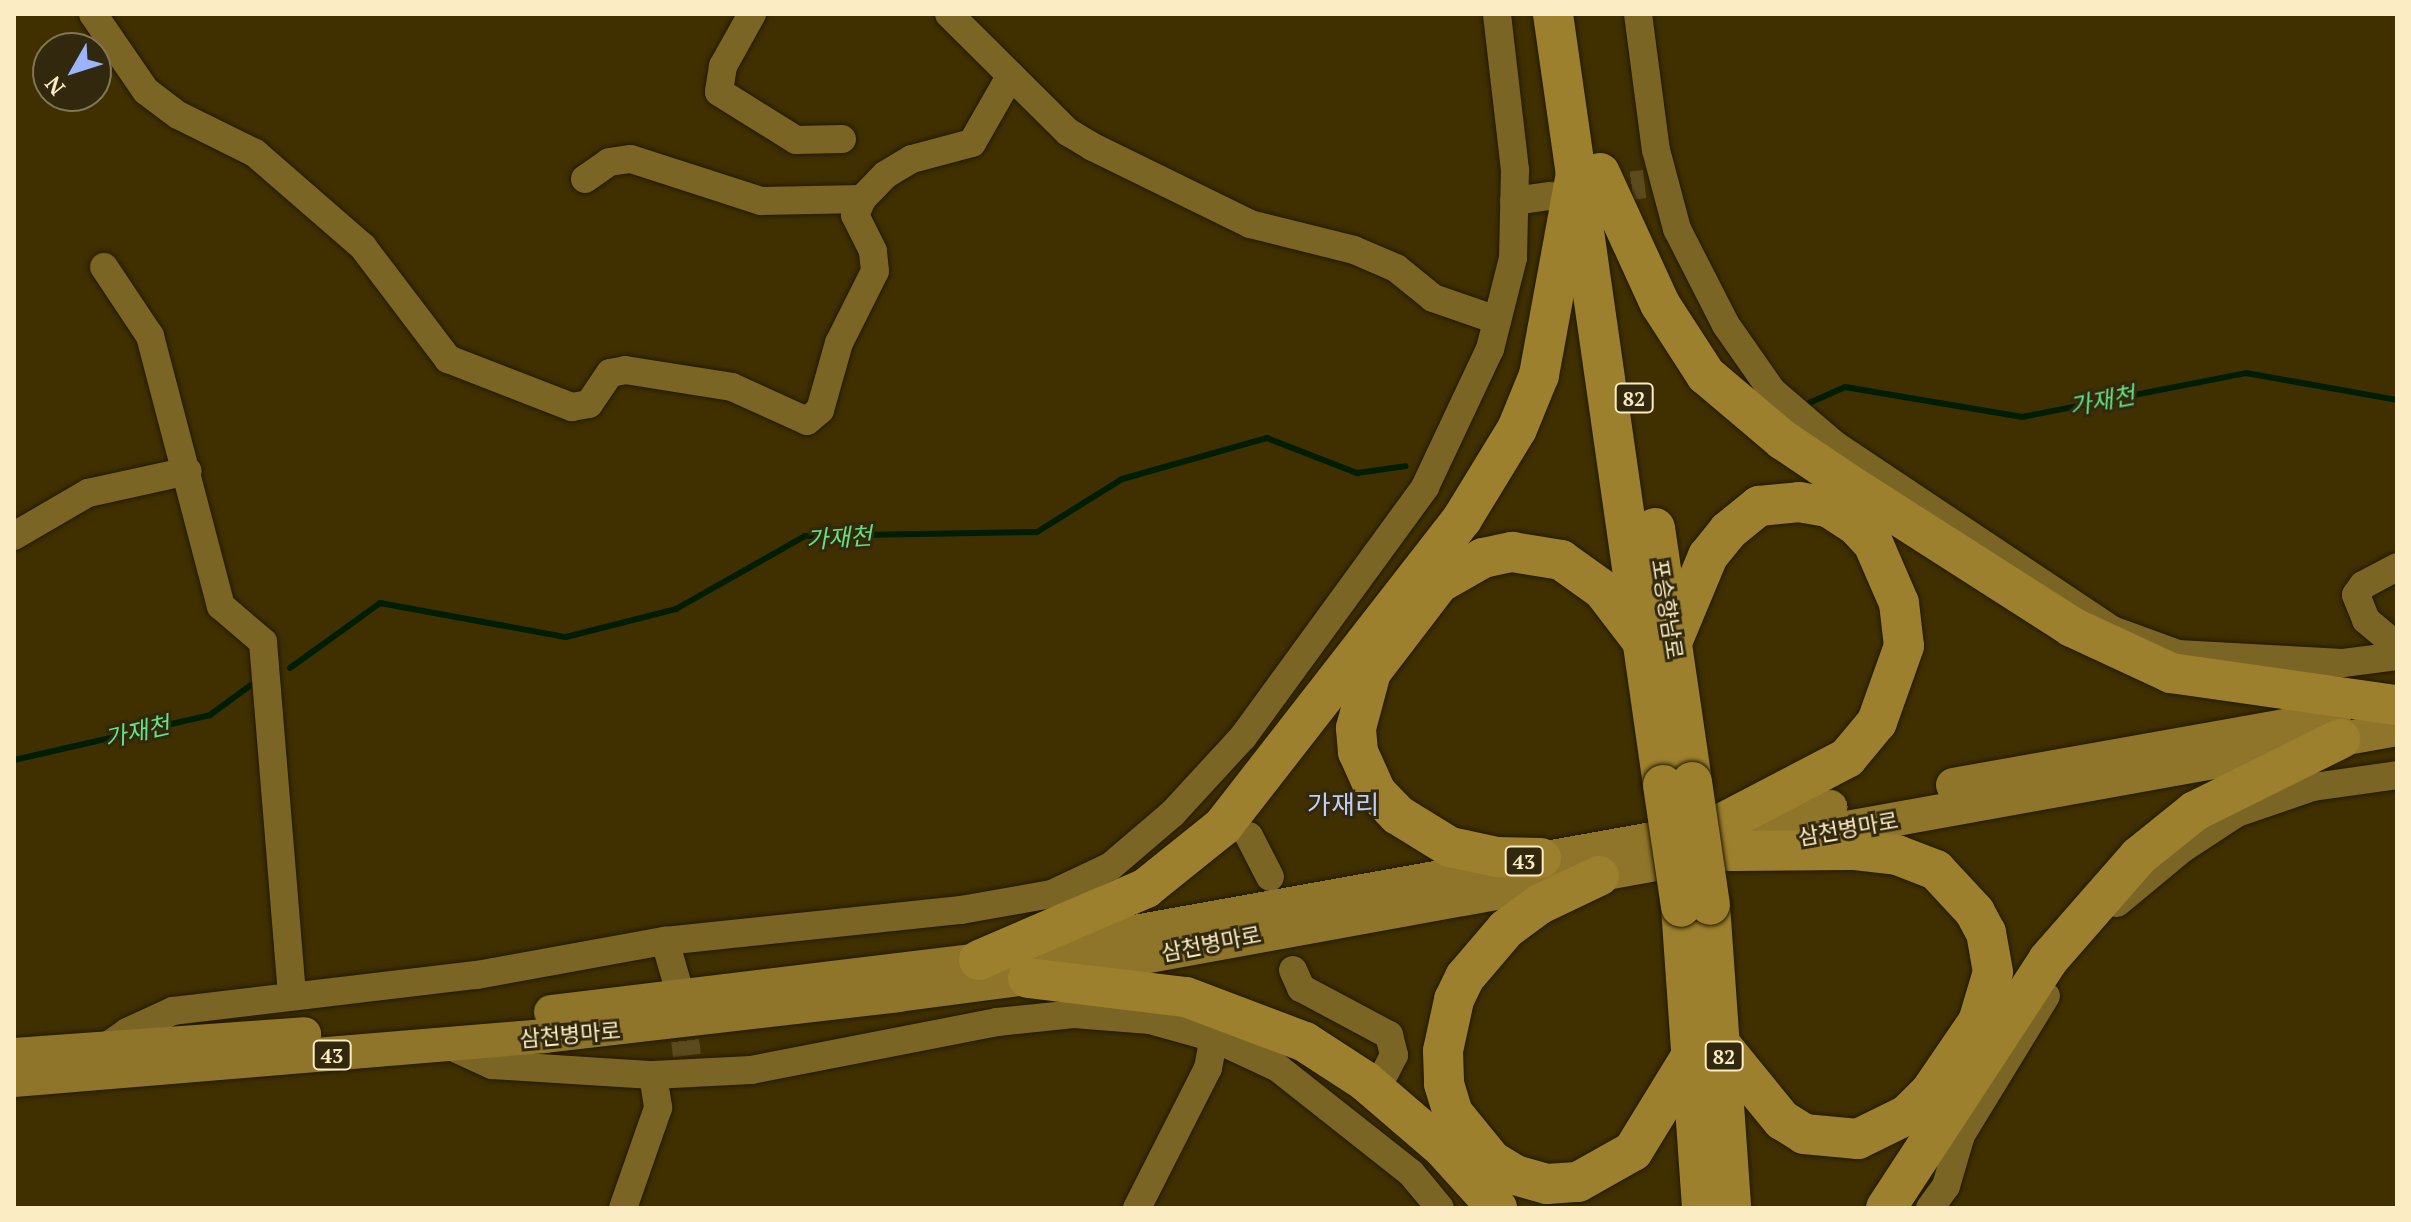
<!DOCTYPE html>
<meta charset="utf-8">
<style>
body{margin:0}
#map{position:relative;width:2411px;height:1222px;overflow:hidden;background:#403000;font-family:"PT Serif","Noto Sans KR",serif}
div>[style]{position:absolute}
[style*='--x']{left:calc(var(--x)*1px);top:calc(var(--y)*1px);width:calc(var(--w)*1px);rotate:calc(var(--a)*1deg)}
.stream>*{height:6px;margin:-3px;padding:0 3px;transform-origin:3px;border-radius:3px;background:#001d06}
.minor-tunnel>*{height:28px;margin-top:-14px;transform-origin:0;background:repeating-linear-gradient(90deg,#5c4c1d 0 28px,transparent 0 42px)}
.roads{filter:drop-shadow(0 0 2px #221901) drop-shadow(0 0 2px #221901)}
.minor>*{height:28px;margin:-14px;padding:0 14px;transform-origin:14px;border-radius:14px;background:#7b6524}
.major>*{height:34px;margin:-17px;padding:0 17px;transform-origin:17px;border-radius:17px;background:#8f7529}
.highway>*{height:40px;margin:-20px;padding:0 20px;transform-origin:20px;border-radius:20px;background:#9c802d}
.bridges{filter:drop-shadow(0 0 2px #221901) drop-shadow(0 0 2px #221901)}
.highway-bridge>*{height:40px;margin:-20px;padding:0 20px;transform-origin:20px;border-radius:20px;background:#9c802d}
span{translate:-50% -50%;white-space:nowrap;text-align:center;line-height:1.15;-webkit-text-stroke:6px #31280d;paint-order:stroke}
.shield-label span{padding:2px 6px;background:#31280d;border:2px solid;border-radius:6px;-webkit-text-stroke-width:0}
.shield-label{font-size:20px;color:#fcecc4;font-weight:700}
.street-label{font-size:22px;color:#fcecc4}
.water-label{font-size:24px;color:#62e284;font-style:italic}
.quarter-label{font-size:26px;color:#bfcef7}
.frame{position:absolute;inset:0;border:16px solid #fcecc4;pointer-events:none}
.north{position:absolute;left:32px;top:32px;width:80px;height:80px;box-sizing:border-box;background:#31280d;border:2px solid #827656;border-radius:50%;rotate:231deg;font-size:22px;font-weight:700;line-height:32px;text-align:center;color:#fcecc4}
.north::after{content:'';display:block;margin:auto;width:28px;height:36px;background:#9cb4fd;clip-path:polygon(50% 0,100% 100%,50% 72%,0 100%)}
</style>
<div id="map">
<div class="stream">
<i style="--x:1809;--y:403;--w:39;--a:-24"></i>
<i style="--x:1845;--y:387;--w:180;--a:9.6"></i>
<i style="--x:2022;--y:417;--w:228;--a:-11.1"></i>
<i style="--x:2246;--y:373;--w:153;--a:10.1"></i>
<i style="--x:290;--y:668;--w:111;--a:-35.8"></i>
<i style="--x:380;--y:603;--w:189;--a:10.4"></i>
<i style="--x:566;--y:637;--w:114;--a:-14.3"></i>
<i style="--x:676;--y:609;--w:148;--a:-29.5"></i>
<i style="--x:805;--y:536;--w:232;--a:-1"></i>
<i style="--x:1037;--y:532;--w:100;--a:-31.9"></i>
<i style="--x:1122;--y:479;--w:151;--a:-15.8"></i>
<i style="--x:1267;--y:438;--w:97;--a:21.3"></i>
<i style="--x:1357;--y:473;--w:49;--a:-8.1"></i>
<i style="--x:14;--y:760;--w:201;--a:-12.9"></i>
<i style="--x:210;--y:715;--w:51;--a:-36.2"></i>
</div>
<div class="minor-tunnel">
<i style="--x:1590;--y:191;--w:55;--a:-7.3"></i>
<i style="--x:680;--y:999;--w:57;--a:83"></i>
</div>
<div class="roads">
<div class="minor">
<i style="--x:93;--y:14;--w:93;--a:55.5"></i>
<i style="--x:146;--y:91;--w:40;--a:37"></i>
<i style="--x:178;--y:115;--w:86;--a:26.3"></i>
<i style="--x:255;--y:153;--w:143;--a:41"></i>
<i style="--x:363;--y:247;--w:141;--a:52.8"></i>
<i style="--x:448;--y:359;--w:133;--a:21.2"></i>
<i style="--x:572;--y:407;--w:17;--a:-10"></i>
<i style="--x:589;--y:404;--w:37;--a:-56"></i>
<i style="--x:610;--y:373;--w:15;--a:-11"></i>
<i style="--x:625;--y:370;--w:108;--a:9"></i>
<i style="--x:732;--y:387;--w:82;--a:24.4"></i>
<i style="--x:807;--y:421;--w:17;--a:-40"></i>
<i style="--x:820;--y:410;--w:70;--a:-74.2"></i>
<i style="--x:839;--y:343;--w:80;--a:-63.4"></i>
<i style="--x:875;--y:271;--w:20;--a:-96"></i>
<i style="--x:873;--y:251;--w:40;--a:-116.6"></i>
<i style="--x:855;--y:215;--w:17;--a:-66"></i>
<i style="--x:862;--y:199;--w:33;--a:-46"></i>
<i style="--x:885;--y:175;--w:31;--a:-31"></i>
<i style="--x:912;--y:159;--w:62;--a:-14.9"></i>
<i style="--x:972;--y:143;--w:78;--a:-60.2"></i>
<i style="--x:752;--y:14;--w:60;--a:119.1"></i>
<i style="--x:723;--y:66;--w:26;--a:99"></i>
<i style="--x:719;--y:92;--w:91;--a:31.9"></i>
<i style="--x:796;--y:140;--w:46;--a:-1.2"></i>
<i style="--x:949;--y:14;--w:168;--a:44.8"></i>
<i style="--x:1068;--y:132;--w:29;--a:31"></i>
<i style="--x:1093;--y:147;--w:175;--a:26.1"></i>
<i style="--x:1250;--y:224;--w:107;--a:14"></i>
<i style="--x:1354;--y:250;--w:46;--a:23.2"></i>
<i style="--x:1396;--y:268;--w:48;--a:39"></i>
<i style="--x:1433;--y:298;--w:68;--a:19"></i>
<i style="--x:1638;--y:14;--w:137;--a:82.5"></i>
<i style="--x:1656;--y:150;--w:82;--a:75.1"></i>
<i style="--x:1677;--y:229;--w:108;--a:63"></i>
<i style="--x:1726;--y:325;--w:80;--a:55.1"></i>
<i style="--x:1772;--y:391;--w:83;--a:40.6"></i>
<i style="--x:1835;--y:445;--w:333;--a:33.7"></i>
<i style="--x:2112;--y:630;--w:70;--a:20"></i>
<i style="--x:2178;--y:654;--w:165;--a:3.1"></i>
<i style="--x:2343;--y:663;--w:54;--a:-7.4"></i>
<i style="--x:585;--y:179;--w:29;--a:-35"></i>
<i style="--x:609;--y:162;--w:22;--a:-8"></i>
<i style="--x:631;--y:159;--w:137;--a:17.9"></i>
<i style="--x:761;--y:201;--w:101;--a:-1.1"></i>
<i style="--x:1514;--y:201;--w:37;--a:-8"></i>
<i style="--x:104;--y:267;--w:83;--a:56.3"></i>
<i style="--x:150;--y:336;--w:279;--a:75.3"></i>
<i style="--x:221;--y:606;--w:55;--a:40.6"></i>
<i style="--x:263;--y:642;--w:354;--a:85.3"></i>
<i style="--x:14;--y:536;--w:86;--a:-30.2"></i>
<i style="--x:88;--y:493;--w:102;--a:-12.4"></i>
<i style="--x:2397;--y:567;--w:38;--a:152"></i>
<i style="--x:2363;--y:585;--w:12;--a:125"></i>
<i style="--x:2356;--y:595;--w:27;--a:68"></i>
<i style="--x:2366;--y:620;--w:40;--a:40"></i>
<i style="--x:1249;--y:836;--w:46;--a:62.9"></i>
<i style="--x:2117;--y:903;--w:85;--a:-39.7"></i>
<i style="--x:2182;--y:849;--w:66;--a:-33.2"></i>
<i style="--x:2237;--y:813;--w:80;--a:-18.9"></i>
<i style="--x:2313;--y:787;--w:85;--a:-8.1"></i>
<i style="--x:665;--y:941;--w:47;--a:73.9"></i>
<i style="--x:1293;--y:970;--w:20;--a:66"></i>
<i style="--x:1301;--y:988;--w:100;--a:28.1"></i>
<i style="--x:1389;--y:1035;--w:21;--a:76"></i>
<i style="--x:1394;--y:1055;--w:20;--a:117"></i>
<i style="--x:446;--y:1044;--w:51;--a:24.5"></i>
<i style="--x:492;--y:1065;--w:161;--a:3.6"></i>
<i style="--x:653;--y:1075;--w:33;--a:81"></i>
<i style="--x:658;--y:1108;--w:106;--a:109.3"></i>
<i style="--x:103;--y:1049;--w:29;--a:-35"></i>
<i style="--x:127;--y:1032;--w:51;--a:-24.5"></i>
<i style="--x:173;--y:1011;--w:306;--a:-6.8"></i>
<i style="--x:477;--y:975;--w:191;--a:-10.3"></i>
<i style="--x:665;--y:941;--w:298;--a:-6"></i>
<i style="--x:961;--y:910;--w:92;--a:-10"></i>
<i style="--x:1052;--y:894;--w:65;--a:-25.4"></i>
<i style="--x:1111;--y:866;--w:82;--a:-40.5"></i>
<i style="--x:1173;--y:813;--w:103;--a:-47.4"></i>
<i style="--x:1243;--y:737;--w:309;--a:-53.9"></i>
<i style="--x:1425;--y:487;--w:153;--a:-64.8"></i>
<i style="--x:1490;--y:349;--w:94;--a:-75.8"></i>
<i style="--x:1513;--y:258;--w:88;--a:-88.7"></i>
<i style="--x:1515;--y:170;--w:157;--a:-96.6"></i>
<i style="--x:653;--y:1075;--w:98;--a:-2.9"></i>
<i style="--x:751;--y:1070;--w:251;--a:-11"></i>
<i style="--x:997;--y:1022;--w:77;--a:-5.9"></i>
<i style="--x:1074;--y:1014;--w:76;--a:4.5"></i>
<i style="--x:1150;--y:1020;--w:66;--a:15.7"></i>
<i style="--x:1214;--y:1038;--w:71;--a:25.1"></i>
<i style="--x:1278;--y:1068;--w:169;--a:38.3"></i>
<i style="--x:1411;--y:1173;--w:45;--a:50.4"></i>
<i style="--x:1137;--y:1208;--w:157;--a:-63.1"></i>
<i style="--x:1208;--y:1068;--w:31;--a:-79"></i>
<i style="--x:1930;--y:1208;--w:27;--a:-54"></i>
<i style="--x:1946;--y:1186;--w:53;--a:-73.6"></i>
<i style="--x:1961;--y:1135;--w:163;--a:-58.6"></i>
</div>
<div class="major">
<i style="--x:1953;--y:785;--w:387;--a:-10.1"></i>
<i style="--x:1791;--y:838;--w:616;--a:-10.2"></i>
<i style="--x:551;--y:1012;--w:431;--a:-6.9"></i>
<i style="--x:979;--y:960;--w:865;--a:-10.19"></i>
<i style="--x:14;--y:1055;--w:291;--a:-4.1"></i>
<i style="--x:14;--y:1080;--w:533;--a:-4.74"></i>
<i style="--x:545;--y:1036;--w:355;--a:-6.6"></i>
<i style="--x:898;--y:995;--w:131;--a:-7.5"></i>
<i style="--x:1028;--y:978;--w:683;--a:-10.29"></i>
</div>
<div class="highway">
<i style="--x:1553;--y:14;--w:779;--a:81.88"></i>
<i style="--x:1600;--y:173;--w:144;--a:65.4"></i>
<i style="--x:1660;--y:304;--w:85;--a:57.1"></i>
<i style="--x:1706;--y:375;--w:101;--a:40.2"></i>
<i style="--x:1783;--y:440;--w:77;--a:33.9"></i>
<i style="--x:1847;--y:483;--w:267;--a:32.6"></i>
<i style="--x:2072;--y:627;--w:109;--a:24.9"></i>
<i style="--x:2171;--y:673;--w:228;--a:8.1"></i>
<i style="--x:1655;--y:528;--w:257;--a:81.7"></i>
<i style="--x:1673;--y:640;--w:91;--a:-67.4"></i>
<i style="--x:1708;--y:556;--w:32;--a:-51"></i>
<i style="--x:1728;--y:531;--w:40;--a:-39"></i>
<i style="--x:1759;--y:506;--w:40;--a:-5.7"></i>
<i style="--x:1799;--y:502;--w:29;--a:10"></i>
<i style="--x:1828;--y:507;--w:33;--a:33"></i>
<i style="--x:1856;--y:525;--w:25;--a:47"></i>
<i style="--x:1873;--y:543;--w:65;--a:66.6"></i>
<i style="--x:1899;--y:603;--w:43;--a:83.4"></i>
<i style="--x:1904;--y:646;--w:81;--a:109.6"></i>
<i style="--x:1877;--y:722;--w:47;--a:129.8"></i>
<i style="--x:1847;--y:758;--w:149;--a:152.4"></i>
<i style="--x:1541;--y:858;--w:44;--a:-178.7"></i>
<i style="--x:1497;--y:857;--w:48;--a:-168"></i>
<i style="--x:1450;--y:847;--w:61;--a:-148.4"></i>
<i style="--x:1398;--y:815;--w:32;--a:-134"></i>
<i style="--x:1376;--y:792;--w:44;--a:-114.2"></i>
<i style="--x:1358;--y:752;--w:24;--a:-95"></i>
<i style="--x:1356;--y:728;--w:58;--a:-75"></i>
<i style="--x:1371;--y:672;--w:112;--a:-52.6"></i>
<i style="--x:1439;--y:583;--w:51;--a:-29.6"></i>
<i style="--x:1483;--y:558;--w:30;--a:-12"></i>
<i style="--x:1512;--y:552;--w:50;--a:9.3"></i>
<i style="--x:1561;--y:560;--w:52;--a:35.5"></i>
<i style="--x:1603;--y:590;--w:64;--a:52.6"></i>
<i style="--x:1599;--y:876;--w:65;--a:154.6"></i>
<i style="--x:1540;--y:904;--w:42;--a:143.7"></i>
<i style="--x:1506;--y:929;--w:63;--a:130.5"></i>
<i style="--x:1465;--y:977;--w:25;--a:116"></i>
<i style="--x:1454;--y:1000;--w:52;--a:102.2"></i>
<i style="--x:1443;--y:1051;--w:33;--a:88"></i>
<i style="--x:1444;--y:1084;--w:30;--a:73"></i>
<i style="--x:1453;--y:1113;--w:62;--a:50.9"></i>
<i style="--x:1492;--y:1161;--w:27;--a:31"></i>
<i style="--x:1515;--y:1175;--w:33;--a:16"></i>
<i style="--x:1547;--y:1184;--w:31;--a:-4"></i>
<i style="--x:1578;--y:1182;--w:63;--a:-29.4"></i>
<i style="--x:1633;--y:1151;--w:115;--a:-58.5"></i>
<i style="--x:1710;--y:905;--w:304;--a:86"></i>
<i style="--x:1681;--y:907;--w:302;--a:86"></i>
<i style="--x:979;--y:960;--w:182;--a:-23.3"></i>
<i style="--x:1146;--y:888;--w:99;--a:-38.8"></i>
<i style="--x:1223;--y:826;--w:389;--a:-52.1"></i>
<i style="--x:1462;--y:519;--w:105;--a:-58.6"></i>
<i style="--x:1517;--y:429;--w:58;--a:-67.8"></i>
<i style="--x:1539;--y:375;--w:205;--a:-79.6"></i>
<i style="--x:1028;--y:978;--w:159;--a:6.9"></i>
<i style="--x:1186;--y:997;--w:127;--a:20.7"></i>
<i style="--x:1305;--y:1042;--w:72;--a:33"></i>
<i style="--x:1365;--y:1081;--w:103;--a:40.7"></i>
<i style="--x:1443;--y:1148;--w:81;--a:48"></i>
<i style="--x:1724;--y:1049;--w:92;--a:50.8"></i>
<i style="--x:1782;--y:1120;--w:26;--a:32"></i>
<i style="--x:1804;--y:1134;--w:54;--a:5.3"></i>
<i style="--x:1858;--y:1139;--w:55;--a:-26.1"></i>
<i style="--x:1907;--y:1115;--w:33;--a:-45"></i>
<i style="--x:1930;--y:1092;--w:85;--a:-55.6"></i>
<i style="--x:1978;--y:1022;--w:52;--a:-73.3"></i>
<i style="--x:1993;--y:972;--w:40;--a:-100"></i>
<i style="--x:1986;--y:933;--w:24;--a:-118"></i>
<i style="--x:1975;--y:912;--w:57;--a:-132.9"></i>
<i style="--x:1936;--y:870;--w:42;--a:-159"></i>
<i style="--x:1897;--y:855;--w:42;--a:-173.2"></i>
<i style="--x:1855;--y:850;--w:127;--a:179.5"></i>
<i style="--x:1886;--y:1208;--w:296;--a:-56.8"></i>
<i style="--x:2048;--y:960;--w:138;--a:-48.8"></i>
<i style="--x:2139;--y:856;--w:72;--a:-38.8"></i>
<i style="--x:2195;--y:811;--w:162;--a:-26.4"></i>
</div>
</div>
<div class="bridges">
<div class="highway-bridge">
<i style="--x:1692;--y:782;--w:124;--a:81.7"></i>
<i style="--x:1663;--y:785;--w:123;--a:81.6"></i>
</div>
</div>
<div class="shield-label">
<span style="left:1634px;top:398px">82</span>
<span style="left:1524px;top:861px">43</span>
<span style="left:332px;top:1055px">43</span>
<span style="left:1724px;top:1056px">82</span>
</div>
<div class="street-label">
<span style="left:1668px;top:609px;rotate:81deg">포승향남로</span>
<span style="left:1848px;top:828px;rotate:-10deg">삼천병마로</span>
<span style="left:1211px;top:943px;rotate:-11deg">삼천병마로</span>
<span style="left:570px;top:1034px;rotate:-5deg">삼천병마로</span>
</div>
<div class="water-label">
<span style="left:2102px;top:401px;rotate:-11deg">가재천</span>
<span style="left:839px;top:538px;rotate:-4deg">가재천</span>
<span style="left:137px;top:732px;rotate:-13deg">가재천</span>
</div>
<div class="quarter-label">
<span style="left:1343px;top:805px">가재리</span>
</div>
<div class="frame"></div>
<div class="north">N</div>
</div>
